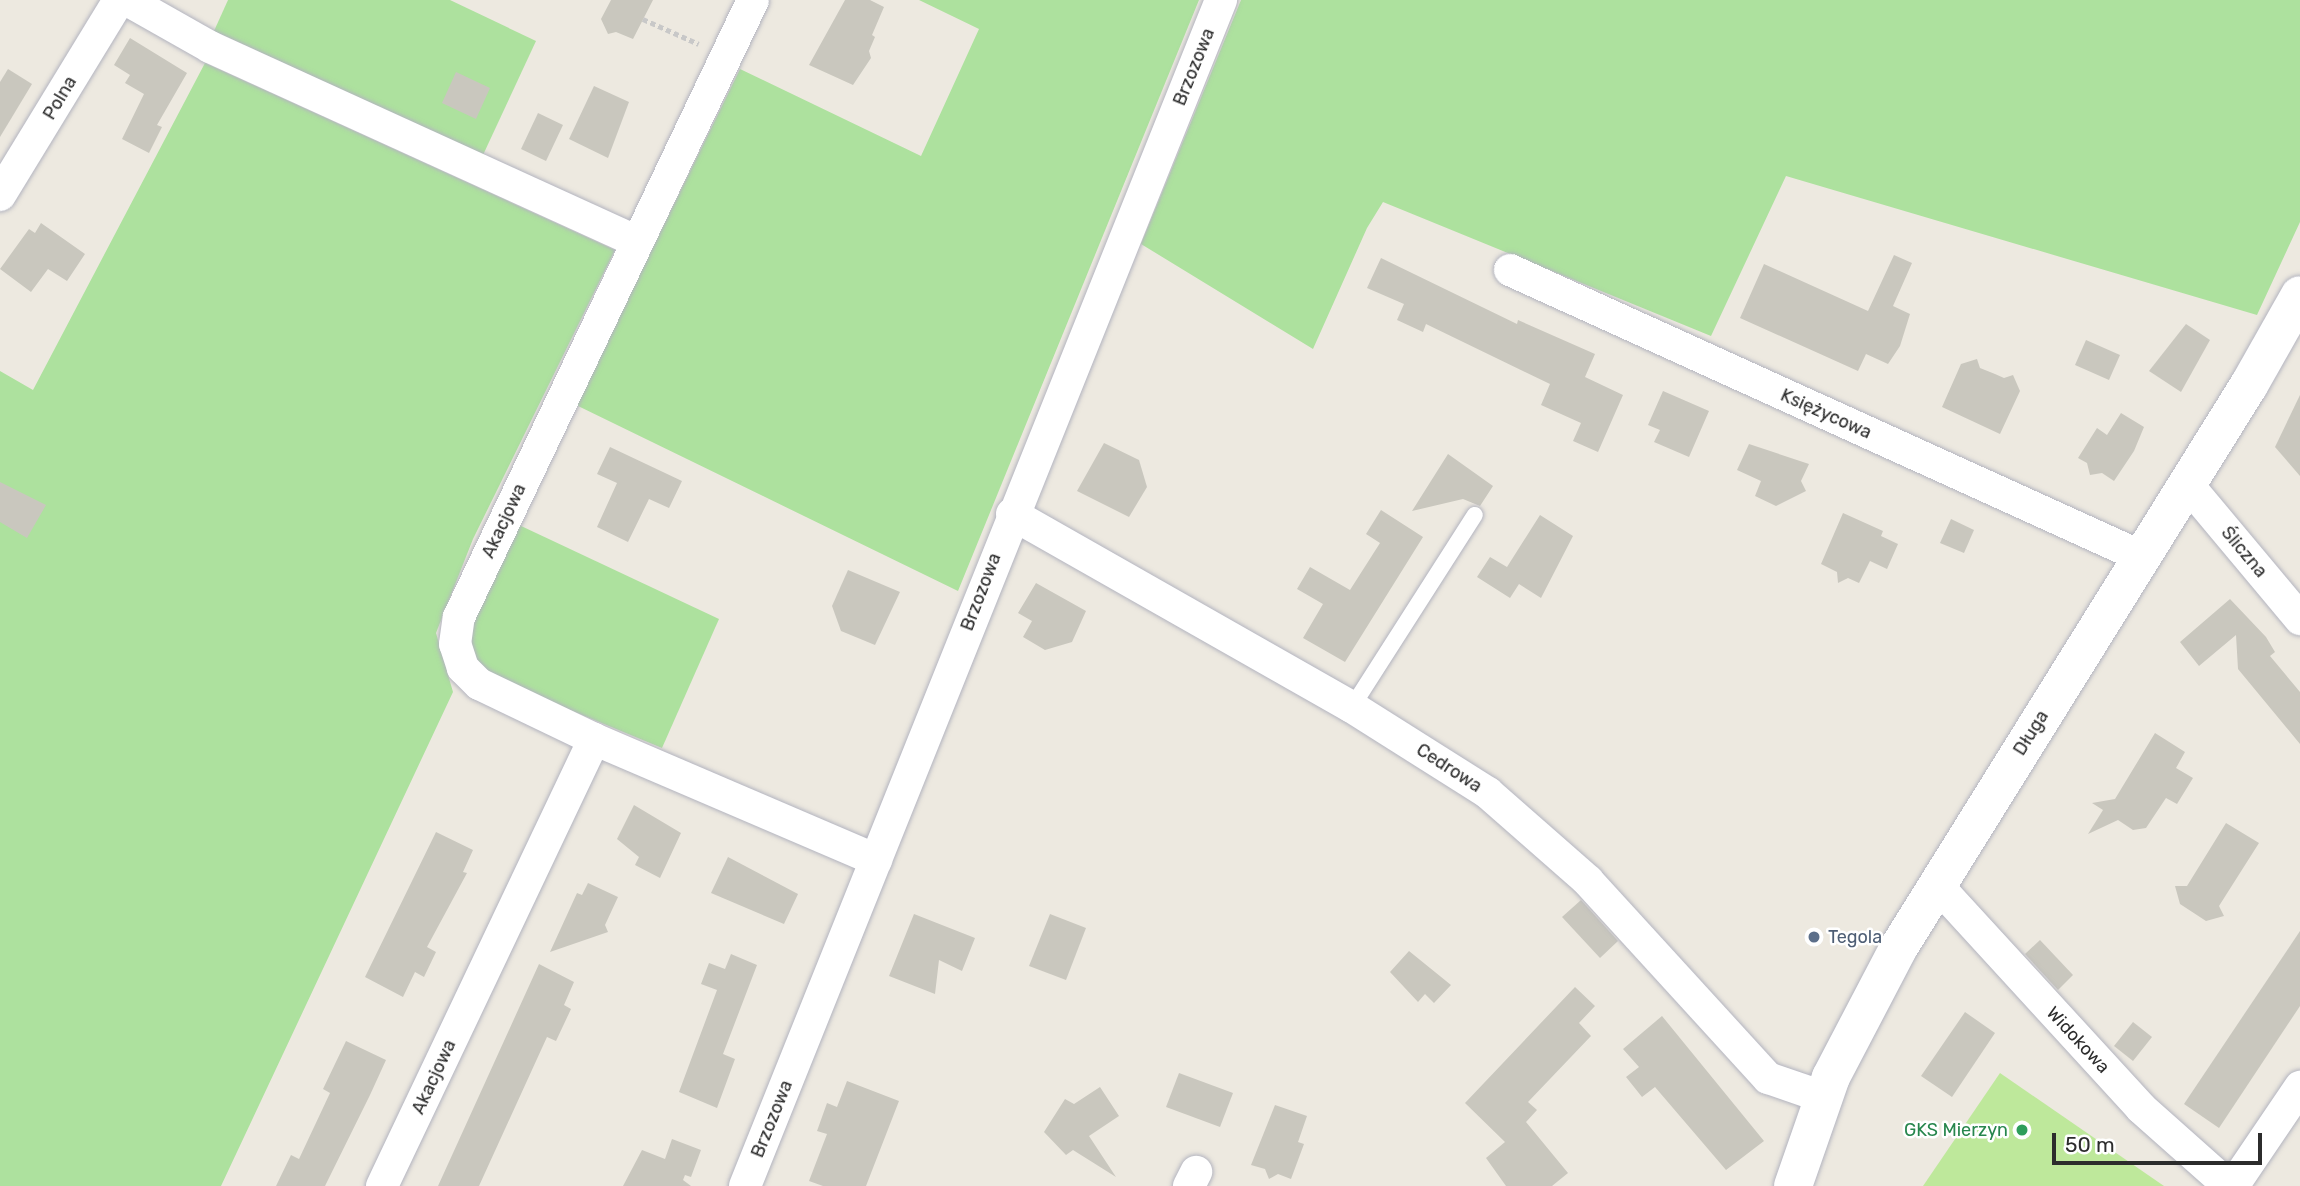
<!DOCTYPE html>
<meta charset="utf-8">
<style>
body{margin:0}
#map{position:relative;width:2300px;height:1186px;overflow:hidden;background:#ede9e0;font-family:Rubik,sans-serif}
div>[style]{position:absolute}
[style*='--x']{left:calc(var(--x)*1px);top:calc(var(--y)*1px);width:calc(var(--w)*1px);rotate:calc(var(--a)*1deg)}
.green>*{inset:0;background:#ade19e}
.pitch>*{inset:0;background:#bee89b}
.building>*{inset:0;background:#c9c7be}
.path>*{height:4.5px;margin-top:-2.25px;transform-origin:0;background:repeating-linear-gradient(90deg,#c8c8c8 0 5px,transparent 0 8.5px)}
.roads{filter:drop-shadow(0 0 2px #b3b4bf) drop-shadow(0 0 2px #b3b4bf)}
.service>*{height:16px;margin:-8px;padding:0 8px;transform-origin:8px;border-radius:8px;background:#fff}
.minor>*{height:32px;margin:-16px;padding:0 16px;transform-origin:16px;border-radius:16px;background:#fff}
.tertiary>*{height:38px;margin:-19px;padding:0 19px;transform-origin:19px;border-radius:19px;background:#fff}
.dots>*{width:19px;height:19px;translate:-50% -50%;box-sizing:border-box;border:4px solid #fff;border-radius:50%}
span{translate:-50% -50%;white-space:nowrap;text-align:center;line-height:1.15;-webkit-text-stroke:5px #fff;paint-order:stroke}
.street-label{font-size:18px;color:#2c2c2c}
.service-label{font-size:18px;color:#4e5e75}
.left{translate:0 -50%;text-align:left}
.leisure-label{font-size:18px;color:#27864d}
.right{translate:-100% -50%;text-align:right}
.scale{position:absolute;left:2052px;top:1133px;width:210px;height:32px;box-sizing:border-box;border:4px solid #2c2c2c;border-top:0;padding-left:9px;font-size:21px;line-height:24px;white-space:nowrap;color:#2c2c2c;-webkit-text-stroke:5px #fff;paint-order:stroke}
</style>
<div id="map">
<div class="green">
<i style="clip-path:polygon(228px 0,450px 0,536px 41px,483px 155px,214px 31px)"></i>
<i style="clip-path:polygon(919px 0,1199px 0,958px 591px,576px 405px,740px 69px,921px 156px,979px 29px)"></i>
<i style="clip-path:polygon(1241px 0,2300px 0,2300px 222px,2257px 315px,1786px 176px,1711px 336px,1383px 202px,1367px 228px,1313px 349px,1141px 244px)"></i>
<i style="clip-path:polygon(205px 63px,615px 250px,473px 539px,436px 633px,453px 692px,221px 1186px,0 1186px,0 371px,33px 390px)"></i>
<i style="clip-path:polygon(519px 525px,719px 619px,662px 748px,483px 674px,471px 659px,472px 618px)"></i>
</div>
<div class="pitch">
<i style="clip-path:polygon(2000px 1073px,2164px 1186px,1923px 1186px)"></i>
</div>
<div class="building">
<i style="clip-path:polygon(611px 0,653px 0,633px 39px,616px 32px,608px 34px,601px 19px)"></i>
<i style="clip-path:polygon(845px 0,870px 0,884px 7px,872px 35px,875px 37px,869px 51px,871px 58px,853px 85px,809px 65px)"></i>
<i style="clip-path:polygon(130px 38px,187px 73px,157px 125px,162px 127px,149px 153px,122px 139px,144px 94px,125px 83px,130px 75px,114px 65px)"></i>
<i style="clip-path:polygon(8px 69px,32px 84px,0 137px,0 82px)"></i>
<i style="clip-path:polygon(456px 72px,490px 88px,476px 119px,442px 103px)"></i>
<i style="clip-path:polygon(594px 86px,629px 102px,608px 158px,569px 139px)"></i>
<i style="clip-path:polygon(538px 113px,563px 125px,546px 161px,521px 149px)"></i>
<i style="clip-path:polygon(41px 223px,85px 254px,67px 281px,48px 269px,31px 292px,0 269px,29px 229px,35px 233px)"></i>
<i style="clip-path:polygon(1894px 255px,1912px 263px,1893px 306px,1910px 314px,1900px 346px,1888px 364px,1866px 354px,1858px 371px,1740px 318px,1764px 264px,1868px 311px)"></i>
<i style="clip-path:polygon(1381px 258px,1517px 324px,1518px 320px,1595px 354px,1585px 377px,1623px 395px,1598px 452px,1573px 441px,1581px 423px,1541px 405px,1550px 384px,1426px 324px,1423px 332px,1397px 320px,1404px 304px,1367px 288px)"></i>
<i style="clip-path:polygon(2186px 324px,2210px 340px,2181px 392px,2149px 371px)"></i>
<i style="clip-path:polygon(2086px 340px,2120px 355px,2109px 380px,2075px 365px)"></i>
<i style="clip-path:polygon(1977px 359px,1980px 368px,1995px 374px,2004px 378px,2013px 375px,2020px 391px,2000px 434px,1942px 407px,1961px 364px)"></i>
<i style="clip-path:polygon(1663px 391px,1709px 411px,1689px 457px,1654px 442px,1660px 430px,1648px 425px)"></i>
<i style="clip-path:polygon(2300px 395px,2300px 476px,2275px 447px)"></i>
<i style="clip-path:polygon(2121px 413px,2144px 427px,2134px 451px,2114px 481px,2102px 473px,2090px 475px,2087px 463px,2078px 458px,2097px 428px,2107px 435px)"></i>
<i style="clip-path:polygon(1104px 443px,1139px 460px,1147px 487px,1129px 517px,1077px 491px)"></i>
<i style="clip-path:polygon(1749px 444px,1809px 464px,1801px 481px,1806px 491px,1776px 506px,1755px 496px,1761px 481px,1737px 470px)"></i>
<i style="clip-path:polygon(610px 447px,682px 481px,669px 508px,649px 499px,628px 542px,597px 527px,617px 483px,597px 474px)"></i>
<i style="clip-path:polygon(1448px 454px,1493px 486px,1480px 506px,1463px 499px,1412px 511px)"></i>
<i style="clip-path:polygon(0 482px,46px 505px,27px 538px,0 522px)"></i>
<i style="clip-path:polygon(1381px 510px,1423px 537px,1345px 662px,1303px 638px,1323px 604px,1297px 589px,1310px 567px,1350px 590px,1380px 543px,1366px 534px)"></i>
<i style="clip-path:polygon(1843px 513px,1883px 531px,1881px 536px,1898px 544px,1887px 569px,1870px 561px,1859px 583px,1848px 578px,1838px 583px,1837px 572px,1821px 564px)"></i>
<i style="clip-path:polygon(1540px 515px,1573px 536px,1541px 598px,1519px 584px,1510px 598px,1477px 577px,1490px 557px,1507px 567px)"></i>
<i style="clip-path:polygon(1951px 519px,1974px 530px,1964px 553px,1940px 543px)"></i>
<i style="clip-path:polygon(848px 570px,900px 592px,875px 645px,841px 631px,832px 606px)"></i>
<i style="clip-path:polygon(1036px 583px,1086px 611px,1072px 642px,1045px 650px,1023px 637px,1032px 621px,1018px 613px)"></i>
<i style="clip-path:polygon(2230px 599px,2266px 637px,2275px 652px,2270px 656px,2300px 692px,2300px 744px,2238px 669px,2236px 635px,2199px 666px,2180px 642px)"></i>
<i style="clip-path:polygon(2155px 733px,2185px 752px,2176px 768px,2193px 778px,2177px 804px,2166px 798px,2146px 828px,2133px 830px,2118px 820px,2088px 834px,2103px 810px,2092px 803px,2115px 799px)"></i>
<i style="clip-path:polygon(634px 805px,681px 833px,660px 878px,635px 865px,639px 857px,617px 839px)"></i>
<i style="clip-path:polygon(2226px 823px,2259px 843px,2219px 906px,2224px 916px,2206px 921px,2180px 904px,2175px 886px,2187px 886px)"></i>
<i style="clip-path:polygon(436px 832px,473px 850px,463px 872px,467px 873px,427px 947px,436px 952px,424px 977px,415px 972px,403px 997px,365px 977px)"></i>
<i style="clip-path:polygon(728px 857px,798px 894px,784px 924px,711px 893px)"></i>
<i style="clip-path:polygon(588px 883px,618px 897px,605px 925px,608px 932px,550px 952px,577px 893px,582px 895px)"></i>
<i style="clip-path:polygon(1581px 900px,1618px 941px,1600px 958px,1562px 917px)"></i>
<i style="clip-path:polygon(914px 914px,975px 938px,962px 971px,939px 960px,935px 994px,889px 976px)"></i>
<i style="clip-path:polygon(1050px 914px,1086px 928px,1066px 980px,1029px 966px)"></i>
<i style="clip-path:polygon(2300px 931px,2300px 1006px,2219px 1128px,2184px 1104px)"></i>
<i style="clip-path:polygon(2040px 940px,2073px 975px,2058px 990px,2025px 954px)"></i>
<i style="clip-path:polygon(1409px 951px,1451px 985px,1434px 1003px,1425px 994px,1418px 1002px,1390px 972px)"></i>
<i style="clip-path:polygon(731px 954px,757px 965px,723px 1054px,735px 1059px,717px 1108px,679px 1092px,717px 990px,701px 984px,709px 963px,725px 969px)"></i>
<i style="clip-path:polygon(539px 964px,574px 982px,564px 1005px,571px 1009px,556px 1041px,547px 1037px,479px 1186px,438px 1186px)"></i>
<i style="clip-path:polygon(1575px 987px,1595px 1006px,1579px 1023px,1591px 1036px,1528px 1102px,1537px 1110px,1526px 1122px,1568px 1173px,1552px 1186px,1506px 1186px,1486px 1158px,1505px 1142px,1465px 1103px)"></i>
<i style="clip-path:polygon(1965px 1012px,1995px 1033px,1952px 1097px,1921px 1076px)"></i>
<i style="clip-path:polygon(1662px 1016px,1764px 1141px,1726px 1170px,1655px 1087px,1642px 1097px,1626px 1077px,1639px 1067px,1623px 1049px)"></i>
<i style="clip-path:polygon(2133px 1022px,2152px 1037px,2133px 1061px,2114px 1046px)"></i>
<i style="clip-path:polygon(346px 1041px,386px 1060px,370px 1095px,325px 1186px,276px 1186px,291px 1155px,299px 1159px,330px 1093px,323px 1089px)"></i>
<i style="clip-path:polygon(1179px 1073px,1233px 1093px,1220px 1127px,1166px 1107px)"></i>
<i style="clip-path:polygon(847px 1081px,899px 1101px,866px 1186px,823px 1186px,809px 1181px,827px 1134px,817px 1131px,827px 1103px,837px 1107px)"></i>
<i style="clip-path:polygon(1100px 1087px,1119px 1116px,1089px 1136px,1116px 1177px,1073px 1150px,1066px 1155px,1044px 1132px,1065px 1099px,1074px 1104px)"></i>
<i style="clip-path:polygon(1275px 1105px,1307px 1116px,1298px 1142px,1304px 1144px,1291px 1179px,1278px 1174px,1269px 1179px,1265px 1169px,1251px 1165px)"></i>
<i style="clip-path:polygon(672px 1139px,701px 1150px,691px 1177px,685px 1175px,683px 1180px,691px 1186px,623px 1186px,642px 1150px,665px 1159px)"></i>
</div>
<div class="path">
<i style="--x:643;--y:19;--w:61;--a:24.1"></i>
</div>
<div class="roads">
<div class="service">
<i style="--x:1352;--y:707;--w:228;--a:-57.4"></i>
</div>
<div class="minor">
<i style="--x:127;--y:0;--w:95;--a:29.5"></i>
<i style="--x:210;--y:47;--w:468;--a:24.5"></i>
<i style="--x:0;--y:195;--w:228;--a:-58.6"></i>
<i style="--x:1510;--y:270;--w:694;--a:24.42"></i>
<i style="--x:2188;--y:485;--w:175;--a:50.1"></i>
<i style="--x:1012;--y:514;--w:391;--a:29.6"></i>
<i style="--x:1352;--y:707;--w:161;--a:32.3"></i>
<i style="--x:1488;--y:793;--w:133;--a:41.3"></i>
<i style="--x:1588;--y:881;--w:267;--a:47.6"></i>
<i style="--x:1768;--y:1078;--w:58;--a:19.1"></i>
<i style="--x:594;--y:739;--w:127;--a:-154.4"></i>
<i style="--x:479;--y:684;--w:23;--a:-135"></i>
<i style="--x:463;--y:668;--w:25;--a:-108"></i>
<i style="--x:455;--y:644;--w:27;--a:-82"></i>
<i style="--x:459;--y:617;--w:683;--a:-64.52"></i>
<i style="--x:1934;--y:888;--w:15;--a:32"></i>
<i style="--x:1947;--y:896;--w:287;--a:47.5"></i>
<i style="--x:2141;--y:1108;--w:118;--a:41.6"></i>
<i style="--x:382;--y:1186;--w:495;--a:-64.6"></i>
<i style="--x:594;--y:739;--w:307;--a:23.2"></i>
<i style="--x:745;--y:1186;--w:1278;--a:-68.13"></i>
<i style="--x:1189;--y:1186;--w:16;--a:-63"></i>
<i style="--x:2233;--y:1186;--w:120;--a:-55.9"></i>
</div>
<div class="tertiary">
<i style="--x:1793;--y:1186;--w:115;--a:-70.8"></i>
<i style="--x:1831;--y:1077;--w:147;--a:-62.4"></i>
<i style="--x:1899;--y:947;--w:662;--a:-58.09"></i>
<i style="--x:2249;--y:385;--w:103;--a:-60.5"></i>
</div>
</div>
<div class="dots">
<i style="left:1814px;top:937px;background:#5c6f8a"></i>
<i style="left:2022px;top:1130px;background:#2e9e5b"></i>
</div>
<div class="street-label">
<span style="left:1194px;top:67px;rotate:-68deg">Brzozowa</span>
<span style="left:60px;top:98px;rotate:-59deg">Polna</span>
<span style="left:1826px;top:414px;rotate:24deg">Księżycowa</span>
<span style="left:504px;top:521px;rotate:-65deg">Akacjowa</span>
<span style="left:2244px;top:552px;rotate:50deg">Śliczna</span>
<span style="left:981px;top:592px;rotate:-69deg">Brzozowa</span>
<span style="left:2031px;top:733px;rotate:-58deg">Długa</span>
<span style="left:1449px;top:768px;rotate:33deg">Cedrowa</span>
<span style="left:2078px;top:1040px;rotate:47deg">Widokowa</span>
<span style="left:434px;top:1077px;rotate:-65deg">Akacjowa</span>
<span style="left:772px;top:1119px;rotate:-68deg">Brzozowa</span>
</div>
<div class="service-label">
<span class="left" style="left:1828px;top:937px">Tegola</span>
</div>
<div class="leisure-label">
<span class="right" style="left:2008px;top:1130px">GKS Mierzyn</span>
</div>
<div class="scale">50 m</div>
</div>
